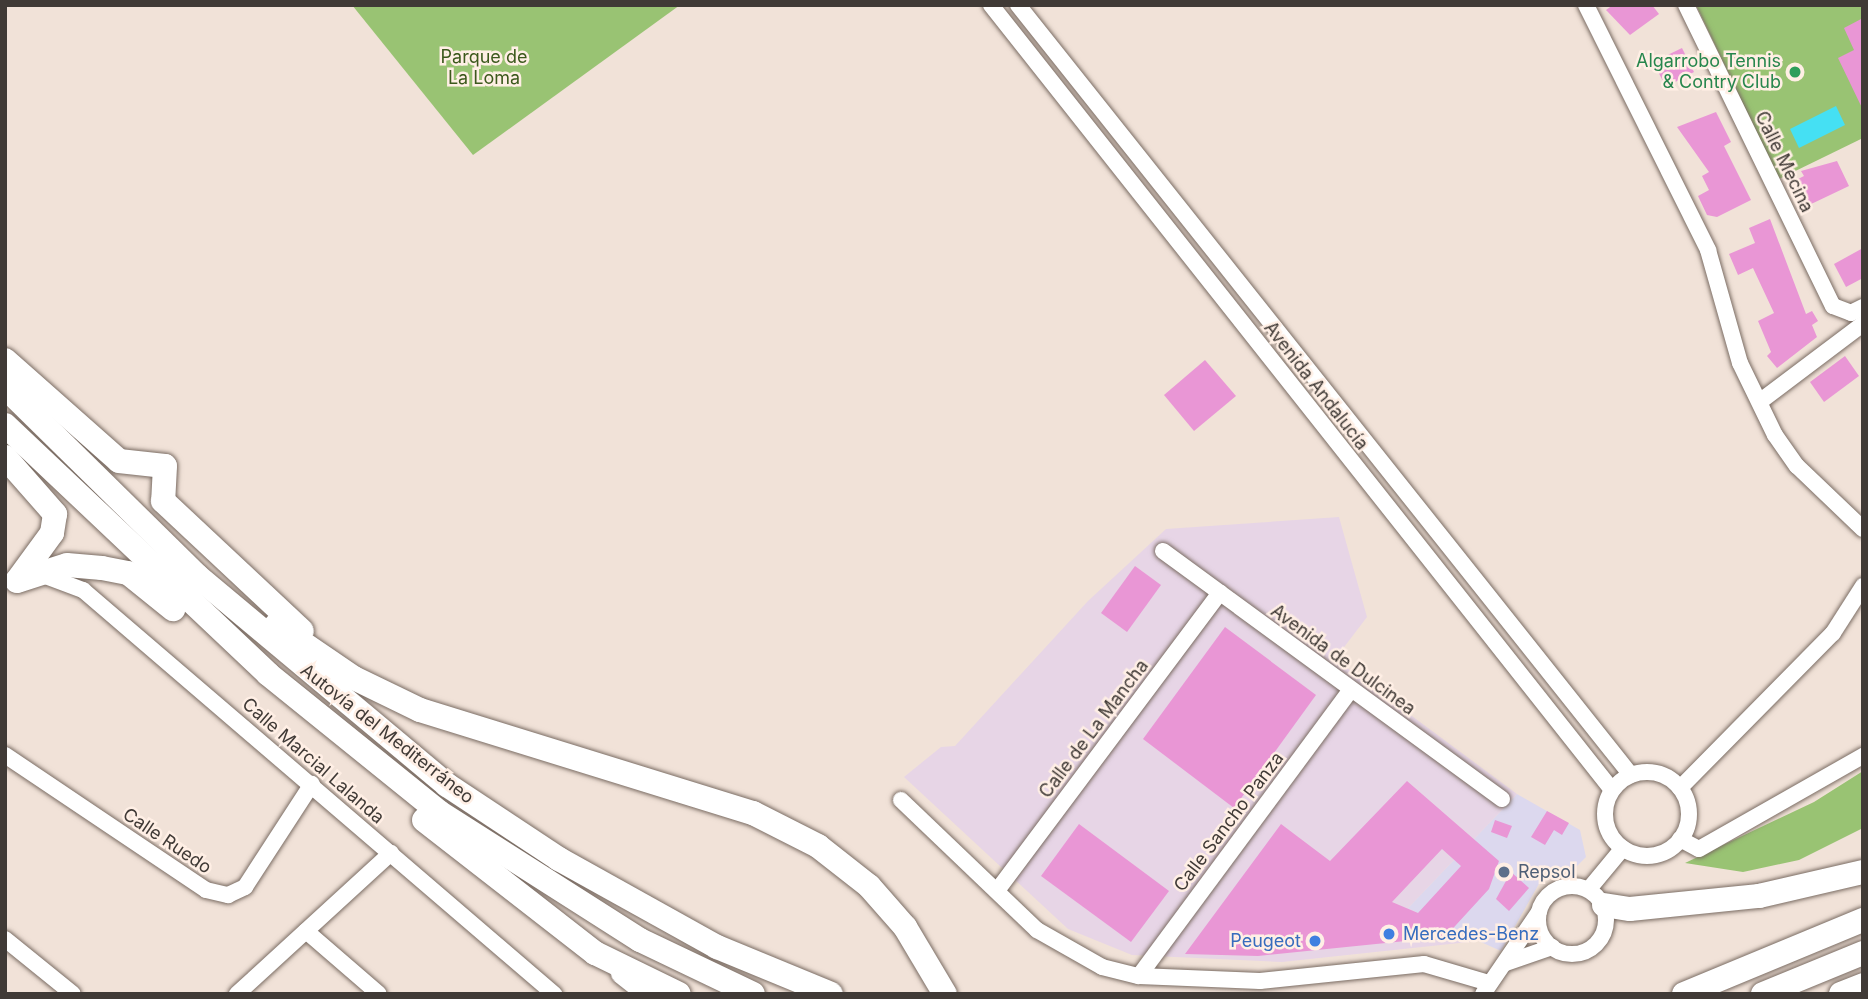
<!DOCTYPE html>
<meta charset="utf-8">
<style>
body{margin:0}
#map{position:relative;width:1868px;height:999px;overflow:hidden;background:#f1e2d8;font-family:Inter,sans-serif}
div>[style]{position:absolute}
[style*='--x']{left:calc(var(--x)*1px);top:calc(var(--y)*1px);width:calc(var(--w)*1px);rotate:calc(var(--a)*1deg)}
.commercial>*{inset:0;background:#dcd8ee}
.industrial>*{inset:0;background:#e7d5e6}
.green>*{inset:0;background:#99c373}
.water>*{inset:0;background:#45e0f3}
.building>*{inset:0;background:#e996d5}
.roads{filter:drop-shadow(0 0 2px #7a6c63) drop-shadow(0 0 2px #7a6c63)}
.minor>*{height:16px;margin:-8px;padding:0 8px;transform-origin:8px;border-radius:8px;background:#fff}
.minor>.ring{margin:-8px;padding:0;box-sizing:content-box;background:none;border:16px solid #fff;border-radius:50%}
.major>*{height:21px;margin:-10.5px;padding:0 10.5px;transform-origin:10.5px;border-radius:10.5px;background:#fff}
.highway>*{height:24px;margin:-12px;padding:0 12px;transform-origin:12px;border-radius:12px;background:#fff}
.dots>*{width:19px;height:19px;translate:-50% -50%;box-sizing:border-box;border:4px solid #ffefe5;border-radius:50%}
span{translate:-50% -50%;white-space:nowrap;text-align:center;line-height:1.15;-webkit-text-stroke:5px #ffefe5;paint-order:stroke}
.park-label{font-size:18px;color:#3c591c}
.leisure-label{font-size:18px;color:#27864d}
.right{translate:-100% -50%;text-align:right}
.street-label{font-size:18px;color:#403a36}
.service-label{font-size:18px;color:#4e5e75}
.left{translate:0 -50%;text-align:left}
.shop-label{font-size:18px;color:#366cbe}
.frame{position:absolute;inset:0;border:7px solid #403a36;pointer-events:none}
</style>
<div id="map">
<div class="commercial">
<i style="clip-path:polygon(1517px 794px,1580px 830px,1586px 857px,1572px 871px,1540px 882px,1501px 951px,1407px 909px)"></i>
</div>
<div class="industrial">
<i style="clip-path:polygon(1339px 517px,1367px 617px,1335px 659px,1517px 794px,1408px 908px,1478px 941px,1282px 962px,1132px 955px,1068px 929px,904px 777px,941px 747px,955px 746px,1088px 601px,1166px 529px)"></i>
</div>
<div class="green">
<i style="clip-path:polygon(352px 5px,680px 5px,473px 155px)"></i>
<i style="clip-path:polygon(1696px 5px,1863px 5px,1863px 138px,1779px 179px)"></i>
<i style="clip-path:polygon(1863px 771px,1863px 828px,1799px 860px,1743px 872px,1685px 863px,1814px 802px)"></i>
</div>
<div class="water">
<i style="clip-path:polygon(1836px 106px,1845px 125px,1799px 148px,1790px 129px)"></i>
</div>
<div class="building">
<i style="clip-path:polygon(1613px 5px,1652px 5px,1659px 14px,1630px 35px,1606px 10px)"></i>
<i style="clip-path:polygon(1863px 18px,1863px 110px,1838px 58px,1854px 50px,1844px 28px)"></i>
<i style="clip-path:polygon(1682px 48px,1694px 72px,1666px 87px,1653px 62px)"></i>
<i style="clip-path:polygon(1716px 112px,1731px 142px,1724px 146px,1751px 200px,1717px 217px,1707px 215px,1698px 196px,1709px 190px,1702px 176px,1709px 172px,1677px 127px)"></i>
<i style="clip-path:polygon(1837px 161px,1849px 186px,1807px 206px,1796px 180px,1804px 176px,1801px 171px)"></i>
<i style="clip-path:polygon(1770px 219px,1806px 314px,1812px 311px,1818px 321px,1812px 325px,1817px 337px,1777px 368px,1767px 356px,1771px 352px,1758px 321px,1774px 313px,1753px 268px,1738px 275px,1729px 254px,1755px 243px,1749px 228px)"></i>
<i style="clip-path:polygon(1863px 248px,1863px 278px,1846px 287px,1834px 264px)"></i>
<i style="clip-path:polygon(1845px 356px,1859px 376px,1824px 402px,1810px 382px)"></i>
<i style="clip-path:polygon(1205px 360px,1236px 396px,1194px 431px,1164px 395px)"></i>
<i style="clip-path:polygon(1135px 566px,1161px 585px,1127px 632px,1101px 613px)"></i>
<i style="clip-path:polygon(1225px 627px,1316px 695px,1234px 808px,1143px 739px)"></i>
<i style="clip-path:polygon(evenodd,1407px 781px,1499px 861px,1489px 889px,1445px 937px,1258px 956px,1185px 954px,1281px 824px,1330px 861px,1407px 781px,1442px 849px,1461px 866px,1418px 913px,1392px 902px,1442px 849px)"></i>
<i style="clip-path:polygon(1547px 811px,1569px 823px,1562px 835px,1554px 830px,1545px 845px,1531px 837px)"></i>
<i style="clip-path:polygon(1495px 820px,1512px 826px,1507px 838px,1491px 832px)"></i>
<i style="clip-path:polygon(1079px 824px,1169px 891px,1131px 942px,1041px 876px)"></i>
<i style="clip-path:polygon(1511px 872px,1529px 888px,1509px 911px,1496px 899px)"></i>
</div>
<div class="roads">
<div class="minor">
<i style="--x:991;--y:5;--w:1001;--a:51.65"></i>
<i style="--x:1018;--y:5;--w:984;--a:51.48"></i>
<i style="--x:1586;--y:5;--w:274;--a:63.5"></i>
<i style="--x:1708;--y:250;--w:117;--a:74.2"></i>
<i style="--x:1740;--y:363;--w:80;--a:64.1"></i>
<i style="--x:1775;--y:435;--w:38;--a:55"></i>
<i style="--x:1797;--y:466;--w:91;--a:43.7"></i>
<i style="--x:1686;--y:5;--w:335;--a:64"></i>
<i style="--x:1833;--y:306;--w:19;--a:21"></i>
<i style="--x:1851;--y:313;--w:13;--a:-27"></i>
<i style="--x:1762;--y:400;--w:126;--a:-37"></i>
<i style="--x:1163;--y:551;--w:420;--a:36.2"></i>
<i style="--x:43;--y:575;--w:43;--a:20.6"></i>
<i style="--x:83;--y:590;--w:621;--a:40.62"></i>
<i style="--x:5;--y:755;--w:242;--a:33.9"></i>
<i style="--x:206;--y:890;--w:23;--a:13"></i>
<i style="--x:228;--y:895;--w:19;--a:-25"></i>
<i style="--x:245;--y:887;--w:123;--a:-57"></i>
<i class="ring" style="left:1605px;top:772px;width:68px;height:68px"></i>
<i style="--x:1680;--y:788;--w:218;--a:-45.4"></i>
<i style="--x:1833;--y:633;--w:56;--a:-57.4"></i>
<i style="--x:901;--y:800;--w:188;--a:43.7"></i>
<i style="--x:1037;--y:930;--w:75;--a:29.6"></i>
<i style="--x:1102;--y:967;--w:38;--a:14"></i>
<i style="--x:1139;--y:976;--w:121;--a:2.4"></i>
<i style="--x:1260;--y:981;--w:165;--a:-5.9"></i>
<i style="--x:1424;--y:964;--w:68;--a:16.3"></i>
<i style="--x:1680;--y:839;--w:21;--a:28"></i>
<i style="--x:1699;--y:849;--w:189;--a:-29.6"></i>
<i class="ring" style="left:1538px;top:886px;width:52px;height:52px"></i>
<i style="--x:999;--y:888;--w:369;--a:-53.2"></i>
<i style="--x:1589;--y:889;--w:53;--a:-50.3"></i>
<i style="--x:306;--y:931;--w:96;--a:40.8"></i>
<i style="--x:5;--y:939;--w:87;--a:39"></i>
<i style="--x:1506;--y:963;--w:49;--a:-19.2"></i>
<i style="--x:1139;--y:976;--w:355;--a:-53.5"></i>
<i style="--x:237;--y:994;--w:209;--a:-42.5"></i>
<i style="--x:1483;--y:994;--w:99;--a:-55.7"></i>
</div>
<div class="major">
<i style="--x:621;--y:973;--w:34;--a:38"></i>
</div>
<div class="highway">
<i style="--x:5;--y:360;--w:152;--a:41.5"></i>
<i style="--x:119;--y:461;--w:46;--a:6.2"></i>
<i style="--x:165;--y:466;--w:35;--a:93"></i>
<i style="--x:163;--y:501;--w:190;--a:43.1"></i>
<i style="--x:5;--y:387;--w:269;--a:44.5"></i>
<i style="--x:197;--y:576;--w:326;--a:39.9"></i>
<i style="--x:447;--y:785;--w:134;--a:33.5"></i>
<i style="--x:559;--y:859;--w:181;--a:29.1"></i>
<i style="--x:717;--y:947;--w:123;--a:22.4"></i>
<i style="--x:5;--y:425;--w:362;--a:43.4"></i>
<i style="--x:268;--y:674;--w:220;--a:38.9"></i>
<i style="--x:439;--y:812;--w:238;--a:32.5"></i>
<i style="--x:640;--y:940;--w:125;--a:25.5"></i>
<i style="--x:5;--y:457;--w:76;--a:48.7"></i>
<i style="--x:55;--y:514;--w:19;--a:99"></i>
<i style="--x:52;--y:533;--w:59;--a:126.1"></i>
<i style="--x:17;--y:581;--w:52;--a:-17.7"></i>
<i style="--x:67;--y:565;--w:35;--a:5"></i>
<i style="--x:102;--y:568;--w:26;--a:11"></i>
<i style="--x:128;--y:573;--w:58;--a:38.7"></i>
<i style="--x:276;--y:625;--w:94;--a:34.2"></i>
<i style="--x:354;--y:678;--w:73;--a:25.9"></i>
<i style="--x:420;--y:710;--w:349;--a:17.2"></i>
<i style="--x:753;--y:813;--w:73;--a:26.9"></i>
<i style="--x:818;--y:846;--w:65;--a:38.1"></i>
<i style="--x:869;--y:886;--w:55;--a:48.7"></i>
<i style="--x:905;--y:927;--w:78;--a:59.2"></i>
<i style="--x:424;--y:820;--w:217;--a:37.9"></i>
<i style="--x:595;--y:953;--w:93;--a:26"></i>
<i style="--x:1604;--y:905;--w:26;--a:9"></i>
<i style="--x:1630;--y:909;--w:130;--a:-5.8"></i>
<i style="--x:1759;--y:896;--w:107;--a:-13"></i>
<i style="--x:1684;--y:994;--w:194;--a:-22.5"></i>
<i style="--x:1763;--y:994;--w:108;--a:-22.3"></i>
<i style="--x:1841;--y:994;--w:24;--a:-22"></i>
</div>
</div>
<div class="dots">
<i style="left:1795px;top:72px;background:#2e9e5b"></i>
<i style="left:1504px;top:872px;background:#5c6f8a"></i>
<i style="left:1389px;top:934px;background:#3f7fe0"></i>
<i style="left:1315px;top:941px;background:#3f7fe0"></i>
</div>
<div class="park-label">
<span style="left:484px;top:68px">Parque de<br>La Loma</span>
</div>
<div class="leisure-label">
<span class="right" style="left:1781px;top:72px">Algarrobo Tennis<br>&amp; Contry Club</span>
</div>
<div class="street-label">
<span style="left:1784px;top:162px;rotate:64deg">Calle Mecina</span>
<span style="left:1316px;top:386px;rotate:52deg">Avenida Andalucía</span>
<span style="left:1343px;top:660px;rotate:36deg">Avenida de Dulcinea</span>
<span style="left:1094px;top:729px;rotate:-53deg">Calle de La Mancha</span>
<span style="left:387px;top:734px;rotate:38deg">Autovía del Mediterráneo</span>
<span style="left:313px;top:761px;rotate:41deg">Calle Marcial Lalanda</span>
<span style="left:1229px;top:822px;rotate:-53deg">Calle Sancho Panza</span>
<span style="left:167px;top:841px;rotate:34deg">Calle Ruedo</span>
</div>
<div class="service-label">
<span class="left" style="left:1518px;top:872px">Repsol</span>
</div>
<div class="shop-label">
<span class="left" style="left:1403px;top:934px">Mercedes-Benz</span>
<span class="right" style="left:1301px;top:941px">Peugeot</span>
</div>
<div class="frame"></div>
</div>
